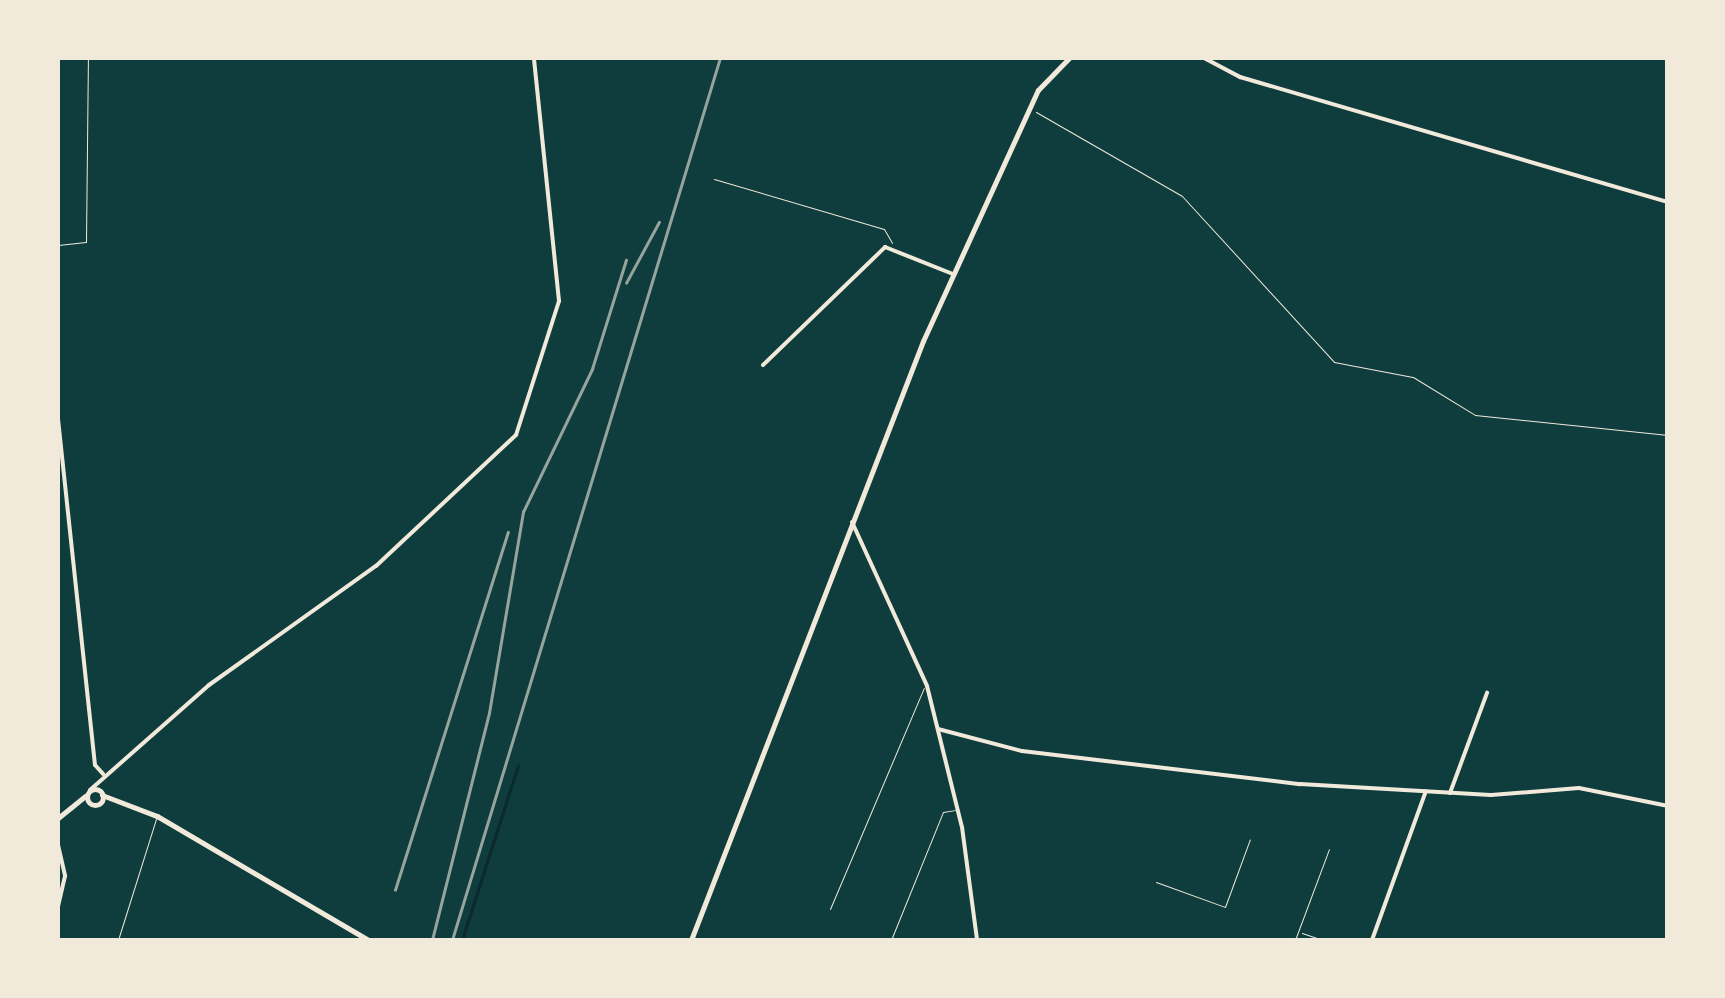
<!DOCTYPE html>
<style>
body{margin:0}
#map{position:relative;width:1725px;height:998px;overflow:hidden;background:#0f3d3e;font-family:"Golos Text",sans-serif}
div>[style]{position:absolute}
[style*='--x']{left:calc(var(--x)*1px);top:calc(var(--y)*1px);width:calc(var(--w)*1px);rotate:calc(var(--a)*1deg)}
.stream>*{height:2.5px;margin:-1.25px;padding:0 1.25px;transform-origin:1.25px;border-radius:1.25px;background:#0a2a2b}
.path>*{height:1px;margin:-0.5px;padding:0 0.5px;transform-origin:0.5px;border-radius:0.5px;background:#f1e9da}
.service>*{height:1px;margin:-0.5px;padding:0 0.5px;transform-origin:0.5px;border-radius:0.5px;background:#f1e9da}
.minor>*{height:4px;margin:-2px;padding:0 2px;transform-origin:2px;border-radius:2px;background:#f1e9da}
.tertiary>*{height:5px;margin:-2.5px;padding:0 2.5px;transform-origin:2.5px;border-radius:2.5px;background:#f1e9da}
.tertiary>.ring{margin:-2.5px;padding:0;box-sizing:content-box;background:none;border:5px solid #f1e9da;border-radius:50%}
.rail>*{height:2.5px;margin:-1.25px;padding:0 1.25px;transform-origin:1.25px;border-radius:1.25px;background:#97a49c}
span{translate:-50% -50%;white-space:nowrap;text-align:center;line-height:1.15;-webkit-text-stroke:10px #f1e9da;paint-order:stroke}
.frame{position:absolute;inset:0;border:60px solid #f1e9da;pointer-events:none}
</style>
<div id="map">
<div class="stream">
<i style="--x:462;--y:940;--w:183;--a:-72.2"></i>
</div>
<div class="path">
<i style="--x:1036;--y:112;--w:168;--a:29.9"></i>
<i style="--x:1182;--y:196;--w:225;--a:47.5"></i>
<i style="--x:1334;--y:362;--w:80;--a:10.8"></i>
<i style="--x:1413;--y:377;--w:73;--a:31.5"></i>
<i style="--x:1475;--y:415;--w:194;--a:5.9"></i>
<i style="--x:714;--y:179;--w:177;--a:16.4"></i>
<i style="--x:884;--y:229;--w:16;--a:60"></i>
<i style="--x:58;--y:245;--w:28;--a:-6"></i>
<i style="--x:86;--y:242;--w:184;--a:-89.4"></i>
<i style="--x:1156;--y:882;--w:73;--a:19.9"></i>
<i style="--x:1225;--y:907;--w:72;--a:-69.8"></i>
</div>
<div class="service">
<i style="--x:830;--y:909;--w:240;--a:-67"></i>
<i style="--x:1302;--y:933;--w:21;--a:19"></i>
<i style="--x:118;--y:940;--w:127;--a:-72.6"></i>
<i style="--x:891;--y:940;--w:138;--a:-67.9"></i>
<i style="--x:943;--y:812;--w:12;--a:-9"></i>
<i style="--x:1295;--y:940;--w:97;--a:-69.5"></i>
</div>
<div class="minor">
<i style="--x:1204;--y:58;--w:41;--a:27.8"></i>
<i style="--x:1240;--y:77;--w:446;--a:16.3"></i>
<i style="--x:763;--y:365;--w:170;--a:-44"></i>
<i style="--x:885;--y:247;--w:73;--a:21.7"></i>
<i style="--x:58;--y:419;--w:348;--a:83.9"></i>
<i style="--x:95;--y:765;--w:12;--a:48"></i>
<i style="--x:852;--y:522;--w:180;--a:65.4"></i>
<i style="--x:927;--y:686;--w:145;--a:76.1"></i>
<i style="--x:962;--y:827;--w:114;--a:82.4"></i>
<i style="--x:938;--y:729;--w:87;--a:14.7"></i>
<i style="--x:1022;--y:751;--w:280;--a:6.8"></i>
<i style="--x:1300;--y:784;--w:191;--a:3.3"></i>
<i style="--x:1491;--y:795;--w:88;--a:-4.5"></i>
<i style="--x:1579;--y:788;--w:91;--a:11.4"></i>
<i style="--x:90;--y:790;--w:159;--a:-41.4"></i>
<i style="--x:209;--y:685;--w:205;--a:-35.5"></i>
<i style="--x:376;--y:566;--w:192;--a:-43.1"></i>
<i style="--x:516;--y:435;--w:141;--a:-72.2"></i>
<i style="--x:559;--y:301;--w:244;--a:-95.9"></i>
<i style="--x:1450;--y:793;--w:107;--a:-69.7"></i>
<i style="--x:58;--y:845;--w:32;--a:77"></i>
<i style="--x:65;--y:876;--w:32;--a:103"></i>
<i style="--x:1372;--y:940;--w:158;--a:-70.1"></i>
</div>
<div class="tertiary">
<i class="ring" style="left:87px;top:789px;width:11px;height:11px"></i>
<i style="--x:102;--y:795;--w:59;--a:20.9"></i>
<i style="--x:157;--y:816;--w:245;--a:30.4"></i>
<i style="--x:58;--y:818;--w:35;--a:-39"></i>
<i style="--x:691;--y:940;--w:642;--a:-68.83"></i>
<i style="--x:923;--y:341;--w:276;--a:-65.4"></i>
<i style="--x:1038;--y:90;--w:45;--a:-45.9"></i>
</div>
<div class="rail">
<i style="--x:626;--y:283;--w:69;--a:-61.6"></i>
<i style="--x:395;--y:890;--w:375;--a:-72.5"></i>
<i style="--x:432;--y:940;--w:234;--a:-75.9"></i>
<i style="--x:489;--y:713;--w:204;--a:-80.4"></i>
<i style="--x:523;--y:512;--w:159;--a:-64.2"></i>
<i style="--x:592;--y:369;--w:114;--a:-72.7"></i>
<i style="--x:452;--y:940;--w:922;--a:-73.1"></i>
</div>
<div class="frame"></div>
</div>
